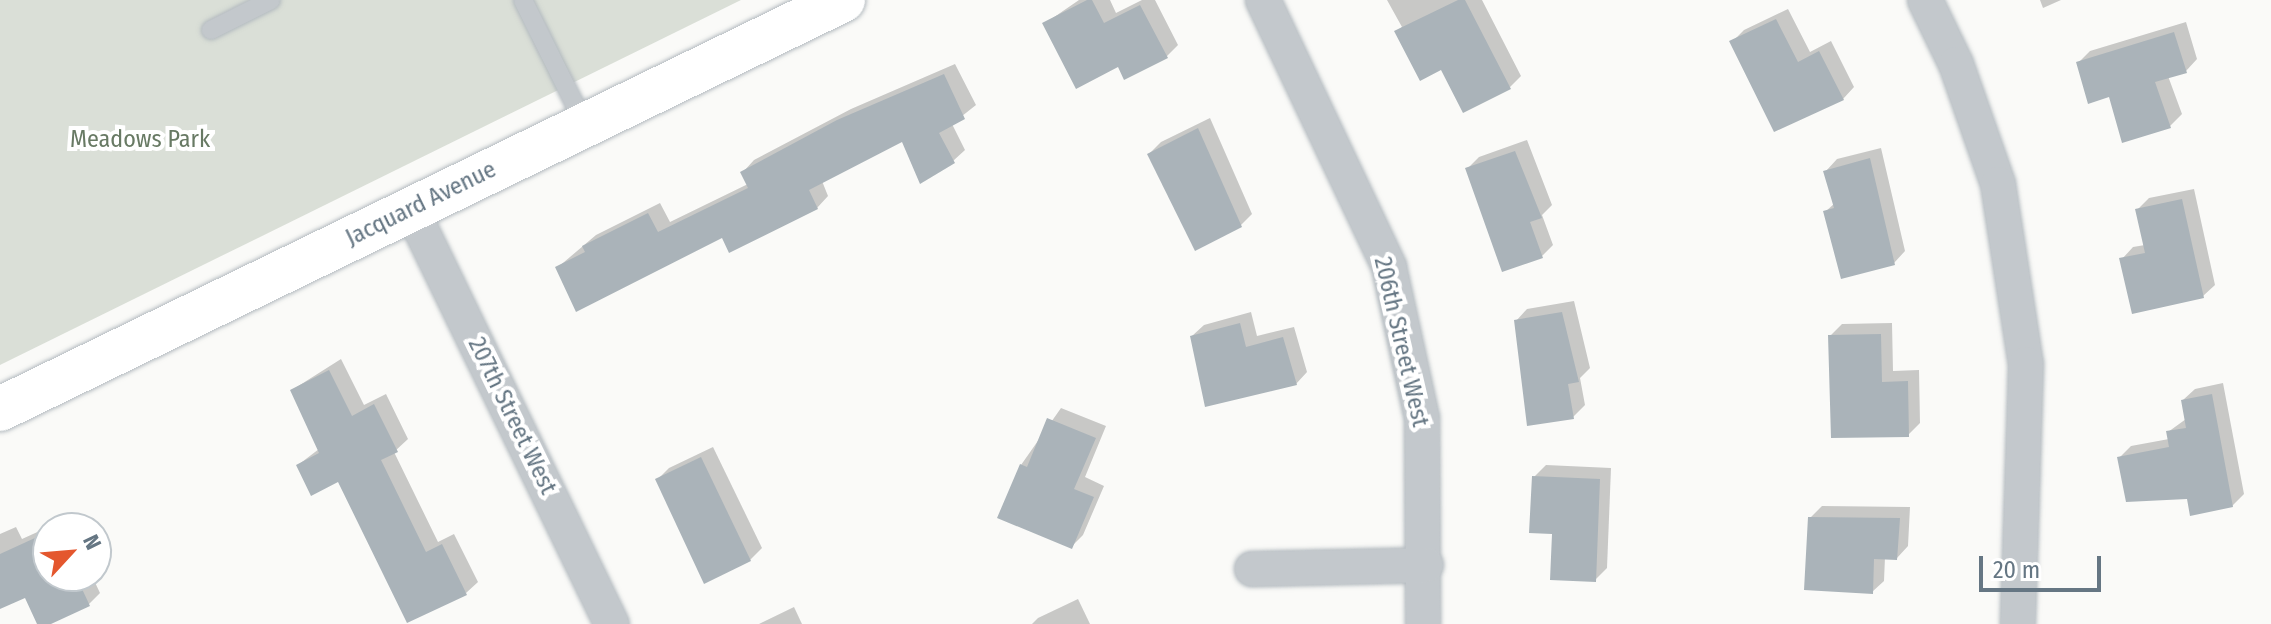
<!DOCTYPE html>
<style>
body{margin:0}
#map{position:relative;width:2271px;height:624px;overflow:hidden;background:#fafaf8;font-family:"Fira Sans Condensed",sans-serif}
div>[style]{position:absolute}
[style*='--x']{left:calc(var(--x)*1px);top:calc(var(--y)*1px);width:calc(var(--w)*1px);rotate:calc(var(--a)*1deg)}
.green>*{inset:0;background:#dadfd7}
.shadow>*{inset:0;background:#0003}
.building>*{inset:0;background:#aab3b9}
.roads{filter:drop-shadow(0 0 2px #b3babf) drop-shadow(0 0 2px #b3babf)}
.lane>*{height:18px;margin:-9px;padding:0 9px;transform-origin:9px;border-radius:9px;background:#c3c8cc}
.street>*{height:34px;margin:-17px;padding:0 17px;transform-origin:17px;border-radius:17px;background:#c3c8cc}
.secondary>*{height:44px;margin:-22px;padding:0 22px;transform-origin:22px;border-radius:22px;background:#fff}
span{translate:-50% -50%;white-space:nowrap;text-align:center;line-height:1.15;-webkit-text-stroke:8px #fff;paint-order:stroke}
.park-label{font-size:24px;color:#687a64}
.street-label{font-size:24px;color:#657683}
.north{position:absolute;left:32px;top:512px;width:80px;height:80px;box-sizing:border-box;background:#fff;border:2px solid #c1c8cd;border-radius:50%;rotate:64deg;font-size:22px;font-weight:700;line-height:32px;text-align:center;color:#657683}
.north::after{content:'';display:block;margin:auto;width:28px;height:36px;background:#e4572e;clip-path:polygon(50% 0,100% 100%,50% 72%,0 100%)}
.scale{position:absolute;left:1979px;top:556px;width:122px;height:36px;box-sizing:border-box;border:4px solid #657683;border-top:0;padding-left:10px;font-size:24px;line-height:28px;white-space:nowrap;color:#657683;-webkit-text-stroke:6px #fff;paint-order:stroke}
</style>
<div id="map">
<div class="green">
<i style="clip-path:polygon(0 0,741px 0,0 365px)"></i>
</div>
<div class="shadow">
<i style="clip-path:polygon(1079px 0,1110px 0,1116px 13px,1142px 0,1155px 0,1178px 45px,1167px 56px,1119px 65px,1044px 24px)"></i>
<i style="clip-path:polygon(1387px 0,1482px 0,1521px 76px,1510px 87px,1442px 67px,1397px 31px,1402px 27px)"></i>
<i style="clip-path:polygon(2040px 0,2061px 0,2043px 8px)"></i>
<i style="clip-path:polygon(1788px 9px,1810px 52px,1831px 41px,1854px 87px,1843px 99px,1732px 42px,1744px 30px)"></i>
<i style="clip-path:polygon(2186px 22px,2197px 59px,2186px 71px,2168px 76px,2182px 114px,2170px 126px,2124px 140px,2110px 95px,2078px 63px,2090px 51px)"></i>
<i style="clip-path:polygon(955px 64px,976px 105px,952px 124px,965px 150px,953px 161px,903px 139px,822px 181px,828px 196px,817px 208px,723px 235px,557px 268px,596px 235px,660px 203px,670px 222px,748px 184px,743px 172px,754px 160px,851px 109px)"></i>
<i style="clip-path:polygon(1210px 118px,1252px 214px,1240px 226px,1149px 154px,1161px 142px)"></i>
<i style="clip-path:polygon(1527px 140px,1552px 205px,1542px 215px,1553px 245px,1542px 256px,1467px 169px,1479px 157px)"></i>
<i style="clip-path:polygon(1881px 148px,1905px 251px,1894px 263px,1825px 212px,1835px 203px,1826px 171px,1837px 159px)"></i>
<i style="clip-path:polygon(2194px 189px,2215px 285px,2203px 296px,2122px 259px,2133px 247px,2145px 245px,2137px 210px,2149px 198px)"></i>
<i style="clip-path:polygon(1574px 301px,1590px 368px,1580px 378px,1585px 405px,1573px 417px,1516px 321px,1527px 309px)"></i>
<i style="clip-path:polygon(1251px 312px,1257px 336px,1294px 327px,1307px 372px,1296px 384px,1192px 336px,1204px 325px)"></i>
<i style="clip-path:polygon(1892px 323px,1893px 371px,1919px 370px,1920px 423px,1908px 435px,1830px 336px,1842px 324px)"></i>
<i style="clip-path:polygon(341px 359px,364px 405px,386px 394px,408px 439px,394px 452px,438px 542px,454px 534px,478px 582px,466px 593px,339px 479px,298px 465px,319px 449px,292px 390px)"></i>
<i style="clip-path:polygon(2223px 383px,2244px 494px,2232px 506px,2189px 497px,2119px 458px,2131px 446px,2169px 439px,2168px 432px,2186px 419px,2183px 400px,2195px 389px)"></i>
<i style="clip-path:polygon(1061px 408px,1106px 426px,1085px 477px,1104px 486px,1083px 535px,1071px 547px,1021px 465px)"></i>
<i style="clip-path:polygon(713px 447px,762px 548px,750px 560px,657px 480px,669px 468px)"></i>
<i style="clip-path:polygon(1546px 465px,1611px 468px,1607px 568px,1595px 580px,1534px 477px)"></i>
<i style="clip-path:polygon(1822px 506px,1910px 507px,1908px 546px,1897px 558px,1885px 557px,1884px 581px,1872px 592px,1810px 518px)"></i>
<i style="clip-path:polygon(66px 519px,70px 528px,48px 528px,48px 576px,92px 576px,100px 593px,88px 605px,46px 624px,40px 624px,26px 595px,0 607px,0 534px,16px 527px,22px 539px)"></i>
<i style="clip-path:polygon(1078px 599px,1090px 624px,1032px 624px,1038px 618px)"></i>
<i style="clip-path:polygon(794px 607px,802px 624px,759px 624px)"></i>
</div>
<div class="building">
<i style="clip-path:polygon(1087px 0,1092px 0,1104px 23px,1140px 5px,1168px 58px,1124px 80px,1118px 67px,1076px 89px,1042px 23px)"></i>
<i style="clip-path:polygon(1458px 0,1465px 0,1511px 89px,1463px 113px,1441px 70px,1420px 81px,1394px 31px)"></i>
<i style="clip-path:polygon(1776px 19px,1798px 62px,1819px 51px,1844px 100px,1774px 132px,1729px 41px)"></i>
<i style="clip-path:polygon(2174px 32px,2187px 73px,2155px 82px,2171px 128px,2122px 143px,2109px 97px,2088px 104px,2076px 62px)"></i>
<i style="clip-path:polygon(944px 74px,965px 119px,939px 133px,955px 163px,920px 184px,902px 142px,809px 190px,818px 209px,729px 253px,722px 238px,576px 312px,555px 267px,585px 252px,582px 246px,648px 213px,658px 232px,748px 188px,740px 172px,837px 120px)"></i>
<i style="clip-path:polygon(1198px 128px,1242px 227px,1195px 251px,1147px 154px)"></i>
<i style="clip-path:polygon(1515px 151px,1542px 218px,1530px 222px,1543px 258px,1502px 272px,1465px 168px)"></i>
<i style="clip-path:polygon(1870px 158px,1895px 265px,1841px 279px,1823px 211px,1834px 208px,1823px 171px)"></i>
<i style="clip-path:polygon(2182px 199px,2204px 298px,2132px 314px,2119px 258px,2145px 253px,2135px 209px)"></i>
<i style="clip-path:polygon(1562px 312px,1579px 382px,1568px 384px,1574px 419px,1527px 426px,1514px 320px)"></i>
<i style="clip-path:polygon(1240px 323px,1246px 347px,1283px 337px,1297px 385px,1205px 407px,1190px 336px)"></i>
<i style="clip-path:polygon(1881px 334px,1882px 382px,1908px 381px,1909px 437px,1831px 438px,1828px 335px)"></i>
<i style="clip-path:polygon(329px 370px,352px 416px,374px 404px,398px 452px,381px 460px,426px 552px,442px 544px,467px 595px,407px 623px,338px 482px,311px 496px,296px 465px,319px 453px,290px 390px)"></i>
<i style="clip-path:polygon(2212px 394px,2233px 507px,2190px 516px,2187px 499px,2126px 502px,2117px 457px,2169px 447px,2166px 431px,2186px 428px,2181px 400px)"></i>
<i style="clip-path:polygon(1047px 418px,1096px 438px,1074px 489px,1094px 497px,1072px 549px,997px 518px,1020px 464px,1027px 467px)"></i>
<i style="clip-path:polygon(701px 457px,751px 561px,704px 584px,655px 479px)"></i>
<i style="clip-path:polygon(1532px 476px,1600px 479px,1596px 582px,1550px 580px,1552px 534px,1529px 533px)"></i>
<i style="clip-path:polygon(1808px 517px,1900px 518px,1897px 560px,1874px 559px,1873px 594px,1804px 590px)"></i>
<i style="clip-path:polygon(48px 532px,48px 576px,76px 576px,90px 606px,51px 624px,37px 624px,25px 598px,0 609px,0 554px)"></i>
</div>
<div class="roads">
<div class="lane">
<i style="--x:523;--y:0;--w:140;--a:63.6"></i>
<i style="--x:211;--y:30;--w:67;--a:-26.6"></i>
</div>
<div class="street">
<i style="--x:1263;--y:0;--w:295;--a:64.7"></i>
<i style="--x:1389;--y:267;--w:155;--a:77.7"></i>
<i style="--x:1422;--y:418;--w:206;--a:89.7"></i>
<i style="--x:1925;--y:0;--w:71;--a:64.2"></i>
<i style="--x:1956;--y:64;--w:127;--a:70.7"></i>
<i style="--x:1998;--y:184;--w:182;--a:81.2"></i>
<i style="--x:2026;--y:364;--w:260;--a:91.8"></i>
<i style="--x:411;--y:209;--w:461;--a:64.2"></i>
<i style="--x:1252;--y:569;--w:174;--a:-1.3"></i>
</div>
<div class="secondary">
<i style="--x:0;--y:409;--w:937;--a:-25.88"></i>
</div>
</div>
<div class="park-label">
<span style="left:140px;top:140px">Meadows Park</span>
</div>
<div class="street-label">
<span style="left:421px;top:204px;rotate:-26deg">Jacquard Avenue</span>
<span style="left:1401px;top:342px;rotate:77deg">206th Street West</span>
<span style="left:512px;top:416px;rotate:64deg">207th Street West</span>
</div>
<div class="north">N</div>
<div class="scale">20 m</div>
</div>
